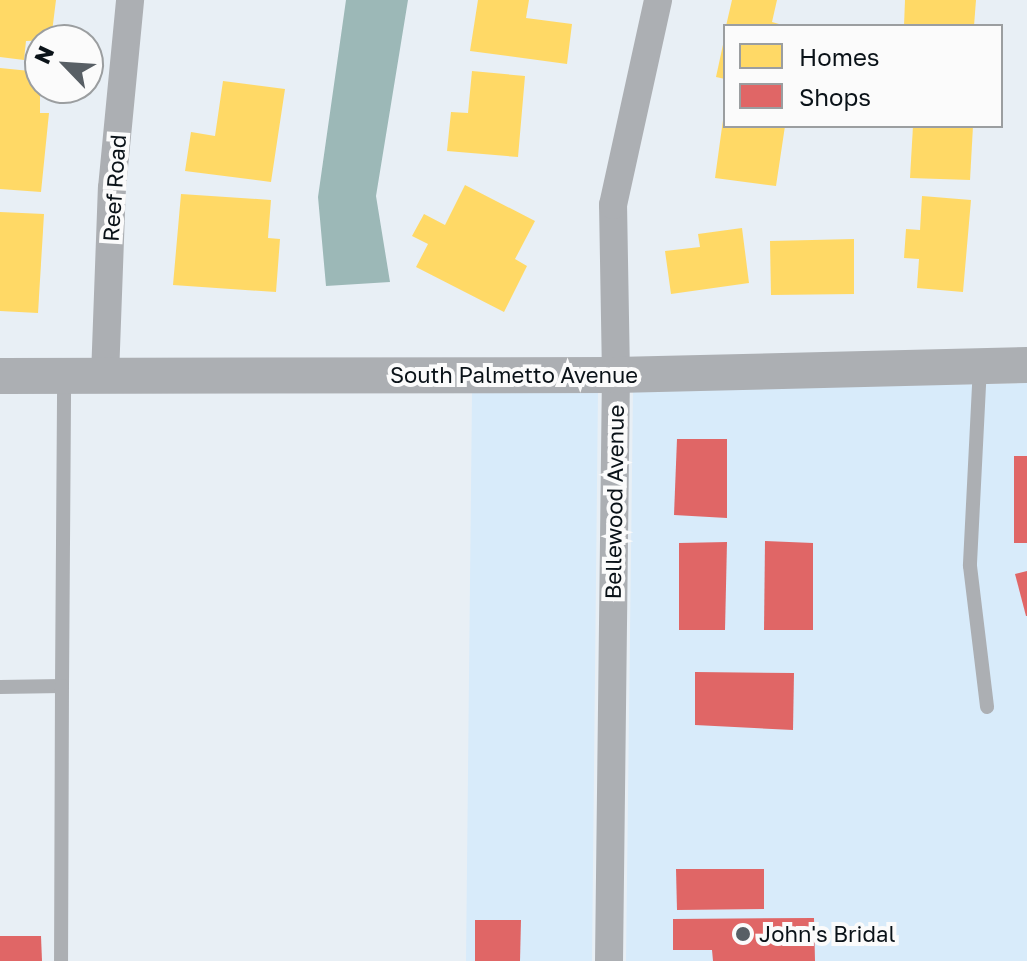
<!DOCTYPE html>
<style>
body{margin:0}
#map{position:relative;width:1027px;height:961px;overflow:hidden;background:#e8eff5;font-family:"Golos Text",sans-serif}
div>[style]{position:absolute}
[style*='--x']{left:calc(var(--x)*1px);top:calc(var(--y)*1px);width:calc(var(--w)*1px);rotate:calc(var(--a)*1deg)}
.built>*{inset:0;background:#d8ebfa}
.water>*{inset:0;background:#9cb8b7}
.homes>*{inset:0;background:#ffd966}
.shops>*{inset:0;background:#e06666}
.service>*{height:14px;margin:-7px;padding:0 7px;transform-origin:7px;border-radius:7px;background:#acafb3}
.minor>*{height:28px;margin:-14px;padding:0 14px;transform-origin:14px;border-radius:14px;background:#acafb3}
.tertiary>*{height:36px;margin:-18px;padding:0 18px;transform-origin:18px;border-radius:18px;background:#acafb3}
.dots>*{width:22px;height:22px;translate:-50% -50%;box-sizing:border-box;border:4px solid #fbfbfb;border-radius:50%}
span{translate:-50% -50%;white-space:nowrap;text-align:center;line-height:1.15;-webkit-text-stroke:8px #fbfbfb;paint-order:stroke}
.street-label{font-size:22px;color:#0a1218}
.poi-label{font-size:22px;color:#0a1218}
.left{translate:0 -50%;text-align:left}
.legend{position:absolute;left:723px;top:24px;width:280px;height:104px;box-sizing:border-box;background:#fbfbfb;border:2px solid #9b9ea0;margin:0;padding:10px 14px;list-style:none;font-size:24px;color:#0a1218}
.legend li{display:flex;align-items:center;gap:16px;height:40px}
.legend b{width:40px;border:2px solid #9b9ea0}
.north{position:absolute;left:24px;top:24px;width:80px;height:80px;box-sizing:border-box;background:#fbfbfb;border:2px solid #9b9ea0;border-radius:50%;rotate:295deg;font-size:22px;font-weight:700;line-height:32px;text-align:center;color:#0a1218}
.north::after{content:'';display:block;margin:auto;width:28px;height:36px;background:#585f65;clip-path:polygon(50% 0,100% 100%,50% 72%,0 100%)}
</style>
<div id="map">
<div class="built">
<i style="clip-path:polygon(1027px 383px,1027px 961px,626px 961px,633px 390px)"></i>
<i style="clip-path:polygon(598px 390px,592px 961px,466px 961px,472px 393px)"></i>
</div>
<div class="water">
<i style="clip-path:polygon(346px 0,408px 0,376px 196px,390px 282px,326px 286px,318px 197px)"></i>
</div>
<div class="homes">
<i style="clip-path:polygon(0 0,56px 0,51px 40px,26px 41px,24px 60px,0 57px)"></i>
<i style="clip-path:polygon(478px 0,529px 0,526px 18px,572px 24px,567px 64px,470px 51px)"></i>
<i style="clip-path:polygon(732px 0,777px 0,772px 22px,786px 26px,726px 26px)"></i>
<i style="clip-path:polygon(905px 0,976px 0,974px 26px,904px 26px)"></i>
<i style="clip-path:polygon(724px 40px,725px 40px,725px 79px,716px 77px)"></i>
<i style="clip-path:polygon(0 68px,40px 72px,40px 113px,49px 113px,41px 192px,0 189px)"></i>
<i style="clip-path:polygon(472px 71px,525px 76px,518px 157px,447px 151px,451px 112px,468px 113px)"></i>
<i style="clip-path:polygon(223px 81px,285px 89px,271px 182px,185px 171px,191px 132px,215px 136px)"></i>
<i style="clip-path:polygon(723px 120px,725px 126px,785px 126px,776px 186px,715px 178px)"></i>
<i style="clip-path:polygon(913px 126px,973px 126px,970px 180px,910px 178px)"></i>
<i style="clip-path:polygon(465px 185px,535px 221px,515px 259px,527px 266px,504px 312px,416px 267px,428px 244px,412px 236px,424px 214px,445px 225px)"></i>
<i style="clip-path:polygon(181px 194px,271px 200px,268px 238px,280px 239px,276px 292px,173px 285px)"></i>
<i style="clip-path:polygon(922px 196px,971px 200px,963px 292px,917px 288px,919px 259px,904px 258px,906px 229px,920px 230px)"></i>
<i style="clip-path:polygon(0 212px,44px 214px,38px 313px,0 311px)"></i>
<i style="clip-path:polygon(742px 228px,749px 283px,671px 294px,665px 251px,700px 247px,698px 234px)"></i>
<i style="clip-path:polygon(854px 239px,854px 294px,771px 295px,770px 241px)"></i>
</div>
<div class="shops">
<i style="clip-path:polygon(677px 439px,727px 439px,727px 518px,674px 515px)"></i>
<i style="clip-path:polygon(1014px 456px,1027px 456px,1027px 543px,1014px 543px)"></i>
<i style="clip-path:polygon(765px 541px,813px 543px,813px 630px,764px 630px)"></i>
<i style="clip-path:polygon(727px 542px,725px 630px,679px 630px,679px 543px)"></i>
<i style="clip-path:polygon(1027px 571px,1027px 616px,1026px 616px,1015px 574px)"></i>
<i style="clip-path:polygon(695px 672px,794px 673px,793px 730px,695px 725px)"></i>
<i style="clip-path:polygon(676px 869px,764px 869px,764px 909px,677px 910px)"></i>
<i style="clip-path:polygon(814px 918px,815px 961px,713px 961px,712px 950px,673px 950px,673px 919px)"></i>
<i style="clip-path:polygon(475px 920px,521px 920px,520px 961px,475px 961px)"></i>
<i style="clip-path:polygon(0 936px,41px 936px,42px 961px,0 961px)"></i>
</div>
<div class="service">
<i style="--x:980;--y:366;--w:200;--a:92.9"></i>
<i style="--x:970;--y:566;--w:142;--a:83.1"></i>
<i style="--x:62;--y:686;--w:310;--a:-89.6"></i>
<i style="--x:0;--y:687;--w:62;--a:-0.9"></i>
<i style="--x:62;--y:686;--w:275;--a:90.2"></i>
</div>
<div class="minor">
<i style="--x:105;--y:376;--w:188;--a:-87.9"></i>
<i style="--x:112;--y:188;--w:189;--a:-84.5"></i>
<i style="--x:609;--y:961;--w:586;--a:-89.32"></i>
<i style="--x:616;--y:375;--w:170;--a:-91"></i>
<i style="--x:613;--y:205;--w:210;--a:-77.6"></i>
</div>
<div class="tertiary">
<i style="--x:0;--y:376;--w:616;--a:-0.09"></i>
<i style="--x:616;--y:375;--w:411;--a:-1.4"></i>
</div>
<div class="dots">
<i style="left:743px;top:934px;background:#585f65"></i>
</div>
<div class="street-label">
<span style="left:114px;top:188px;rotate:-86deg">Reef Road</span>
<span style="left:514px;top:375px">South Palmetto Avenue</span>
<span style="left:614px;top:502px;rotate:-89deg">Bellewood Avenue</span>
</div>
<div class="poi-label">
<span class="left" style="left:759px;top:934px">John's Bridal</span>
</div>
<ul class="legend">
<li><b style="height:22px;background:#ffd966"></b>Homes</li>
<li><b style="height:22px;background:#e06666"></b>Shops</li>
</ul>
<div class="north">N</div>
</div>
